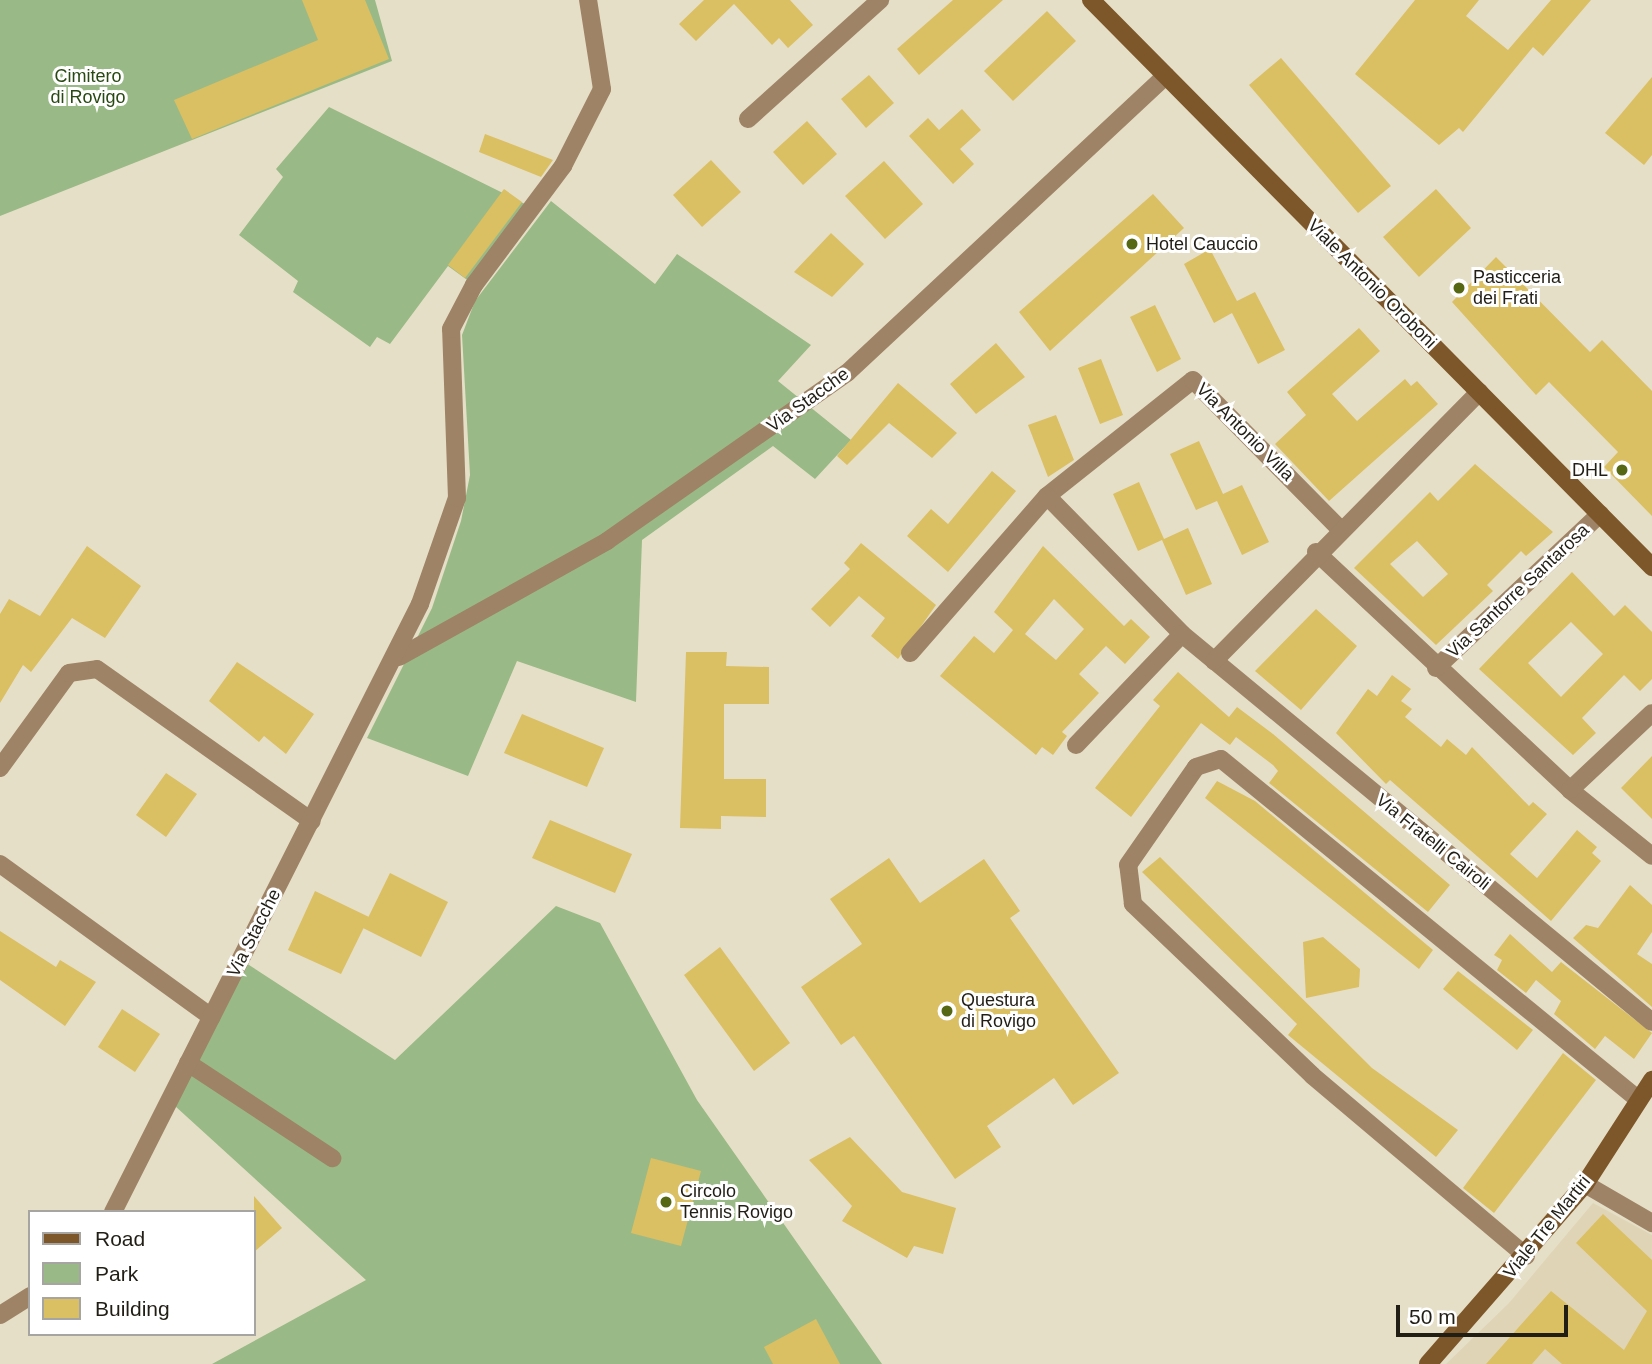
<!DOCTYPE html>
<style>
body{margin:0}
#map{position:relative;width:1652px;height:1364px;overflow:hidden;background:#e6dfc7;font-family:Arial,sans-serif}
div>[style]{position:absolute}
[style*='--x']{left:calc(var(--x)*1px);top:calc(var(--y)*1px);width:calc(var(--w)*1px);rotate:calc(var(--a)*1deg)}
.built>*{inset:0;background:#dfd5b6}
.green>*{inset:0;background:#99ba86}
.building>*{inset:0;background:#dbbf63}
.street>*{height:18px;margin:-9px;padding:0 9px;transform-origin:9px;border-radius:9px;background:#9e8366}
.secondary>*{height:18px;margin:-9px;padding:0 9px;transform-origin:9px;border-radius:9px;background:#7d572a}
.dots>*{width:19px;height:19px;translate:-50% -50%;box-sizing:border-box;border:4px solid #fff;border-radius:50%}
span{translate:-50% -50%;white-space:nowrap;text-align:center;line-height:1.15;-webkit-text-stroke:6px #fff;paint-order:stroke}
.park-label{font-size:18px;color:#294913}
.poi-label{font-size:18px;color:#211e15}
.left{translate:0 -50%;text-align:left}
.right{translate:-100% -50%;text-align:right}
.street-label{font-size:18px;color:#211e15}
.legend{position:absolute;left:28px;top:1210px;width:228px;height:126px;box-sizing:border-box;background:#fff;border:2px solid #a6a5a1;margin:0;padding:9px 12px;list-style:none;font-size:21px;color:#211e15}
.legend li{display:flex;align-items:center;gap:14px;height:35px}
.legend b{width:35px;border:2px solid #a6a5a1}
.scale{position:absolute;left:1396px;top:1305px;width:172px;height:32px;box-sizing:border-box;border:4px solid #211e15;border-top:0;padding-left:9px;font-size:21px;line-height:24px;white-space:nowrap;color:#211e15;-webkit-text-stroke:5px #fff;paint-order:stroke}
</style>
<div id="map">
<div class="built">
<i style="clip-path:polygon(1593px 1203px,1652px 1235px,1651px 1364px,1446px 1364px,1509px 1303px)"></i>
</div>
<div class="green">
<i style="clip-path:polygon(0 0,375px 0,392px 61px,0 216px)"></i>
<i style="clip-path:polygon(329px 107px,527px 205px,470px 282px,448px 266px,390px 344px,377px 337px,370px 347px,293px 292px,298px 281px,239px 235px,283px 177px,276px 169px)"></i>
<i style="clip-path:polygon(551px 201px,655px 284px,677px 254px,811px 345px,778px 381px,851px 440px,815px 479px,773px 446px,642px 540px,636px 702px,517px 661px,468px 776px,367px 738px,432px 608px,461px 521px,470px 475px,462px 335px,475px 301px)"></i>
<i style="clip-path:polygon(556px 906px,600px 923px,697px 1100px,882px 1364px,212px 1364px,366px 1280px,175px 1106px,246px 963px,395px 1060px)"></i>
</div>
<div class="building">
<i style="clip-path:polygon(302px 0,365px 0,389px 59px,192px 139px,174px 100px,318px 40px)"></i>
<i style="clip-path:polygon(704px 0,790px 0,813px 25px,788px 48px,779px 38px,772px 45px,734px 4px,696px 41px,679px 24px)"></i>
<i style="clip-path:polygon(953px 0,1003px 0,919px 75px,897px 49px)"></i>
<i style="clip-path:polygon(1415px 0,1479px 0,1466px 16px,1508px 50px,1551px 0,1591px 0,1543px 56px,1533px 47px,1463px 132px,1459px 128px,1439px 145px,1355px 74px)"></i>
<i style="clip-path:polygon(1047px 11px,1076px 41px,1013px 101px,984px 71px)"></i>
<i style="clip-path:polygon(1281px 58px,1391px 186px,1358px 213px,1249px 85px)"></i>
<i style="clip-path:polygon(869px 75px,894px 103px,866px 128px,841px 99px)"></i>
<i style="clip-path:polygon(1652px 77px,1652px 155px,1644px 165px,1605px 133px)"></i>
<i style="clip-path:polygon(962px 109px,981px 130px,960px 149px,974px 164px,953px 184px,909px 136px,928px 118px,939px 130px)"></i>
<i style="clip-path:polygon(807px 121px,837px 154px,803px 185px,773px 152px)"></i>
<i style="clip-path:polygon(485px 134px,553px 160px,541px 177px,479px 152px)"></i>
<i style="clip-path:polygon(711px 160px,741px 192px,702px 227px,673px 195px)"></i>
<i style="clip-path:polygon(884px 161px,923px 204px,885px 239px,845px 196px)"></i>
<i style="clip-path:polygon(504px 189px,522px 202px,465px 278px,448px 265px)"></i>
<i style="clip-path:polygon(1436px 189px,1471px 228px,1419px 277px,1383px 237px)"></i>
<i style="clip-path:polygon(1153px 194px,1184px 228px,1050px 351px,1019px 312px)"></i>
<i style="clip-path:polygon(831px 233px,864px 264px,832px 297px,794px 272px)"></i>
<i style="clip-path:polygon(1210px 249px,1237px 301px,1255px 292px,1285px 350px,1258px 364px,1232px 313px,1214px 323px,1184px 264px)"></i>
<i style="clip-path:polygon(1496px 257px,1590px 352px,1602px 340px,1652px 391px,1652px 516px,1604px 467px,1618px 452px,1549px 382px,1536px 395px,1452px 302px)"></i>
<i style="clip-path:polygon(1155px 305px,1181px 359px,1157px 372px,1130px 317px)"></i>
<i style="clip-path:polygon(1359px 328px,1380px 351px,1332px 394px,1357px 421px,1405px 379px,1411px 386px,1417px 381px,1438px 404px,1329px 501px,1275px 444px,1306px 415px,1287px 392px)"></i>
<i style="clip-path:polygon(996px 343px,1025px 377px,976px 414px,950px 384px)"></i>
<i style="clip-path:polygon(1101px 359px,1123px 415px,1100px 424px,1078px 368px)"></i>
<i style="clip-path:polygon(898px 383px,957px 433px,932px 458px,889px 423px,847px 465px,837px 456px)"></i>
<i style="clip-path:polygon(1056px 415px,1074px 460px,1048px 477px,1028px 425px)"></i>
<i style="clip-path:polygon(1199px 441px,1223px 494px,1242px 485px,1269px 542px,1242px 555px,1217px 501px,1196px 510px,1170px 454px)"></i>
<i style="clip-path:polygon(evenodd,1475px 464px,1553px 532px,1526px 556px,1521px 551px,1487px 585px,1493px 591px,1436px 645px,1354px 568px,1430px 492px,1438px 501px,1475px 464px,1417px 541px,1448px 574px,1423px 597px,1390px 564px,1417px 541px)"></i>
<i style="clip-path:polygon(992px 471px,1016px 491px,948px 572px,907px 536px,931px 509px,948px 524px)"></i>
<i style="clip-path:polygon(1139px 482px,1164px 539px,1188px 528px,1212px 584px,1186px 595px,1162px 540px,1138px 551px,1113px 494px)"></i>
<i style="clip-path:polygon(861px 543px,936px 605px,898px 659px,871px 636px,885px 618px,859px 596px,830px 627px,811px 609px,850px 569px,844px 563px)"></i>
<i style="clip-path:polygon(87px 546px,141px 586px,105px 638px,72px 618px,31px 672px,23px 665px,0 703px,0 614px,9px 599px,40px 616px)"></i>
<i style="clip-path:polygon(evenodd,1043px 546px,1124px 626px,1131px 619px,1150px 637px,1125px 664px,1106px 646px,1079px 674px,1099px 693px,1062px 732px,1067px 736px,1053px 755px,1042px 747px,1036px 755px,940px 676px,974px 636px,994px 653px,1013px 630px,994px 612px,1043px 546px,1054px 599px,1084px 629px,1056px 660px,1025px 634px,1054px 599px)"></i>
<i style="clip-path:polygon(evenodd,1572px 572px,1614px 616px,1625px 605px,1652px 632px,1652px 679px,1640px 691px,1624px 675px,1582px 718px,1596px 733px,1573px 755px,1479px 669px,1572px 572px,1571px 622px,1603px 654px,1561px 697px,1528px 663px,1571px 622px)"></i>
<i style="clip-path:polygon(1316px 609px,1357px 646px,1301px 710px,1255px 671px)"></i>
<i style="clip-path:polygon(686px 652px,727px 652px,726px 666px,769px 667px,769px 704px,724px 704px,724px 779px,766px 779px,766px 817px,721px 816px,721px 829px,680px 828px)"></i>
<i style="clip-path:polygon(237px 662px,314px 714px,286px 754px,264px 736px,259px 742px,209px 701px)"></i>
<i style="clip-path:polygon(1178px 672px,1229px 717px,1237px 707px,1273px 734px,1450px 885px,1428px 912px,1269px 783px,1278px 771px,1273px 765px,1236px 737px,1230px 745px,1201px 723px,1131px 817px,1095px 788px,1160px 706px,1153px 700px)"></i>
<i style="clip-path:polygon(1392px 675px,1411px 689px,1401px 701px,1412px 709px,1405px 717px,1441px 747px,1447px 739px,1466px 755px,1472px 747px,1529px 806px,1533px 802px,1547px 814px,1510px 854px,1537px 878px,1577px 830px,1597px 847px,1592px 853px,1601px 861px,1551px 921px,1390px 780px,1386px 784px,1336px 733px,1368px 689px,1377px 696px)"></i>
<i style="clip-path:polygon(522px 714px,604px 748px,587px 787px,504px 753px)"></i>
<i style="clip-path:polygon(1652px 756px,1652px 819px,1621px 788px)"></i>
<i style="clip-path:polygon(166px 773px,197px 794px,166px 837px,136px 815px)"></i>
<i style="clip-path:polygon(1217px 781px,1255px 801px,1433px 950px,1419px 969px,1205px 798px)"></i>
<i style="clip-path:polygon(550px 820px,632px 854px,615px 893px,532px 858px)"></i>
<i style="clip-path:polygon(1160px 857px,1372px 1068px,1458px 1130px,1436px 1157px,1288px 1035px,1297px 1024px,1142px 872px)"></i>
<i style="clip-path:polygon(889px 858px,920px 903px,984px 859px,1020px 911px,1010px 918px,1119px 1073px,1073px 1105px,1054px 1078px,987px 1126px,1001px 1147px,955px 1179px,854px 1036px,841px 1045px,801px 987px,862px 944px,830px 899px)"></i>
<i style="clip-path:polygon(390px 873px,448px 902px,421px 957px,363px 928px)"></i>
<i style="clip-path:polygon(1630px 885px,1652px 905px,1652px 932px,1637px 954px,1652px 964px,1652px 1007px,1573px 938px,1586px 925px,1598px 928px)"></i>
<i style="clip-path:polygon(315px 891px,369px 917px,341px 974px,288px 950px)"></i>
<i style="clip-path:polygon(0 931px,56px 967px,60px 960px,96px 982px,65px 1026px,0 980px)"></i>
<i style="clip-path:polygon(1510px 934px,1552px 972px,1561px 962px,1652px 1033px,1634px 1059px,1605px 1036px,1595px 1049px,1554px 1014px,1561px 1001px,1536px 980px,1526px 993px,1497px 970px,1502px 960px,1494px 955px)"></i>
<i style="clip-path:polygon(1323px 937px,1360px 969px,1359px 987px,1306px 998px,1303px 942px)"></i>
<i style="clip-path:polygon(720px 947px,790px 1043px,754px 1071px,684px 975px)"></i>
<i style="clip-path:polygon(1458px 971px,1533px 1030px,1517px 1050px,1443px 989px)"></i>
<i style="clip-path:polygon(122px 1009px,160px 1034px,135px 1072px,98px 1047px)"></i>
<i style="clip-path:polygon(1563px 1053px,1596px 1080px,1494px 1213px,1463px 1188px)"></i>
<i style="clip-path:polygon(850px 1137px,902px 1192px,956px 1208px,943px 1254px,914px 1246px,907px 1258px,842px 1221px,852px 1206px,809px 1160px)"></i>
<i style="clip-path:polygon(651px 1158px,701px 1171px,681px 1246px,631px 1233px)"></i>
<i style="clip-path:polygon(254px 1196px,282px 1228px,254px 1252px)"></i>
<i style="clip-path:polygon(1603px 1214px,1652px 1260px,1652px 1364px,1562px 1364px,1545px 1349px,1532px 1364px,1486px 1364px,1551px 1291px,1624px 1350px,1647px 1311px,1576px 1243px)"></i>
<i style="clip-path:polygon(816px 1319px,840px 1364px,773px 1364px,764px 1347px)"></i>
</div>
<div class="street">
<i style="--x:748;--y:119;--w:178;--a:-42"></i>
<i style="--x:1047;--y:496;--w:186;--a:-38.5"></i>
<i style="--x:1193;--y:380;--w:208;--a:45.4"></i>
<i style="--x:1316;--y:552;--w:348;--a:43.1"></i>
<i style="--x:1570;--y:790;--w:105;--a:38.8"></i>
<i style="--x:910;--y:653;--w:208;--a:-48.9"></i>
<i style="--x:1047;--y:496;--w:193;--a:45.6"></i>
<i style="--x:1182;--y:634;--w:609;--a:39.54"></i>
<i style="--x:399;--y:657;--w:238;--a:-29.1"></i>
<i style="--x:607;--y:541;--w:293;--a:-35"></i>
<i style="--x:847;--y:373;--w:436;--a:-43"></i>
<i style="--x:1214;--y:661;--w:378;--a:-45.4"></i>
<i style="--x:1436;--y:668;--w:225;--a:-43.2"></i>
<i style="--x:1076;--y:745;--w:153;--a:-46.3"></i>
<i style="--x:0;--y:768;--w:117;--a:-54"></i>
<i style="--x:69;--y:673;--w:28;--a:-8"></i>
<i style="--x:97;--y:669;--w:263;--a:35.3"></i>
<i style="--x:1570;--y:790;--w:112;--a:-43.2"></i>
<i style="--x:0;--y:864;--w:261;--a:35.9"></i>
<i style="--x:188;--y:1063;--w:173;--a:33.4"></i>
<i style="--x:1585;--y:1184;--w:78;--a:30.2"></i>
<i style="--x:113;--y:1212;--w:681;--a:-63.21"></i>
<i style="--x:420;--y:604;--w:112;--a:-70.8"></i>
<i style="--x:457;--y:498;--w:169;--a:-92"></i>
<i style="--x:451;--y:329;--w:50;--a:-62.4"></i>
<i style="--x:474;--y:285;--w:149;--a:-53.2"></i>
<i style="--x:563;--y:166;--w:86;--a:-63.1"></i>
<i style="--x:602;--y:89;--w:90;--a:-98.9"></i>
<i style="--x:1526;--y:1256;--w:280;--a:-139.8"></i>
<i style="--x:1312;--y:1075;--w:248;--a:-136.3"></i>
<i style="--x:1133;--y:904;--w:39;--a:-97"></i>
<i style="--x:1128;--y:865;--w:119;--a:-55.2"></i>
<i style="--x:1196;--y:767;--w:26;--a:-18"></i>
<i style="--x:1221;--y:759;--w:539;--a:39.21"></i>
<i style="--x:0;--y:1315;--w:36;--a:-32"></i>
</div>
<div class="secondary">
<i style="--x:1091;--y:0;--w:798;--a:45.3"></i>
<i style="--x:1428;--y:1364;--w:239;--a:-48.9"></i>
<i style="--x:1585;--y:1184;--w:124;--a:-57.2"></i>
</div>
<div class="dots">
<i style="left:1132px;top:244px;background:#566813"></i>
<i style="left:1459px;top:288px;background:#566813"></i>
<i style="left:1622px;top:470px;background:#566813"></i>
<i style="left:947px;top:1011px;background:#566813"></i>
<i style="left:666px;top:1202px;background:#566813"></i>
</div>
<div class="park-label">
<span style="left:88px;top:87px">Cimitero<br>di Rovigo</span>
</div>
<div class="poi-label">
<span class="left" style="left:1146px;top:244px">Hotel Cauccio</span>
<span class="left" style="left:1473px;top:288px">Pasticceria<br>dei Frati</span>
<span class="right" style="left:1608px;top:470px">DHL</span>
<span class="left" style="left:961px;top:1011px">Questura<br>di Rovigo</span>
<span class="left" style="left:680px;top:1202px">Circolo<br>Tennis Rovigo</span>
</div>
<div class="street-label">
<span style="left:1372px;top:284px;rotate:45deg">Viale Antonio Oroboni</span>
<span style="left:808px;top:400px;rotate:-36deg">Via Stacche</span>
<span style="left:1245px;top:432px;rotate:45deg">Via Antonio Villa</span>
<span style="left:1518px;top:591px;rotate:-43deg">Via Santorre Santarosa</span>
<span style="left:1433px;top:842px;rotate:39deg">Via Fratelli Cairoli</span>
<span style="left:254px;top:933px;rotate:-63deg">Via Stacche</span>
<span style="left:1547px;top:1227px;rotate:-51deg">Viale Tre Martiri</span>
</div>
<ul class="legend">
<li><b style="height:9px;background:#7d572a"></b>Road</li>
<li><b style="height:19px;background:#99ba86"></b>Park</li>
<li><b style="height:19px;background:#dbbf63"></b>Building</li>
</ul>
<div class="scale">50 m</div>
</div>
